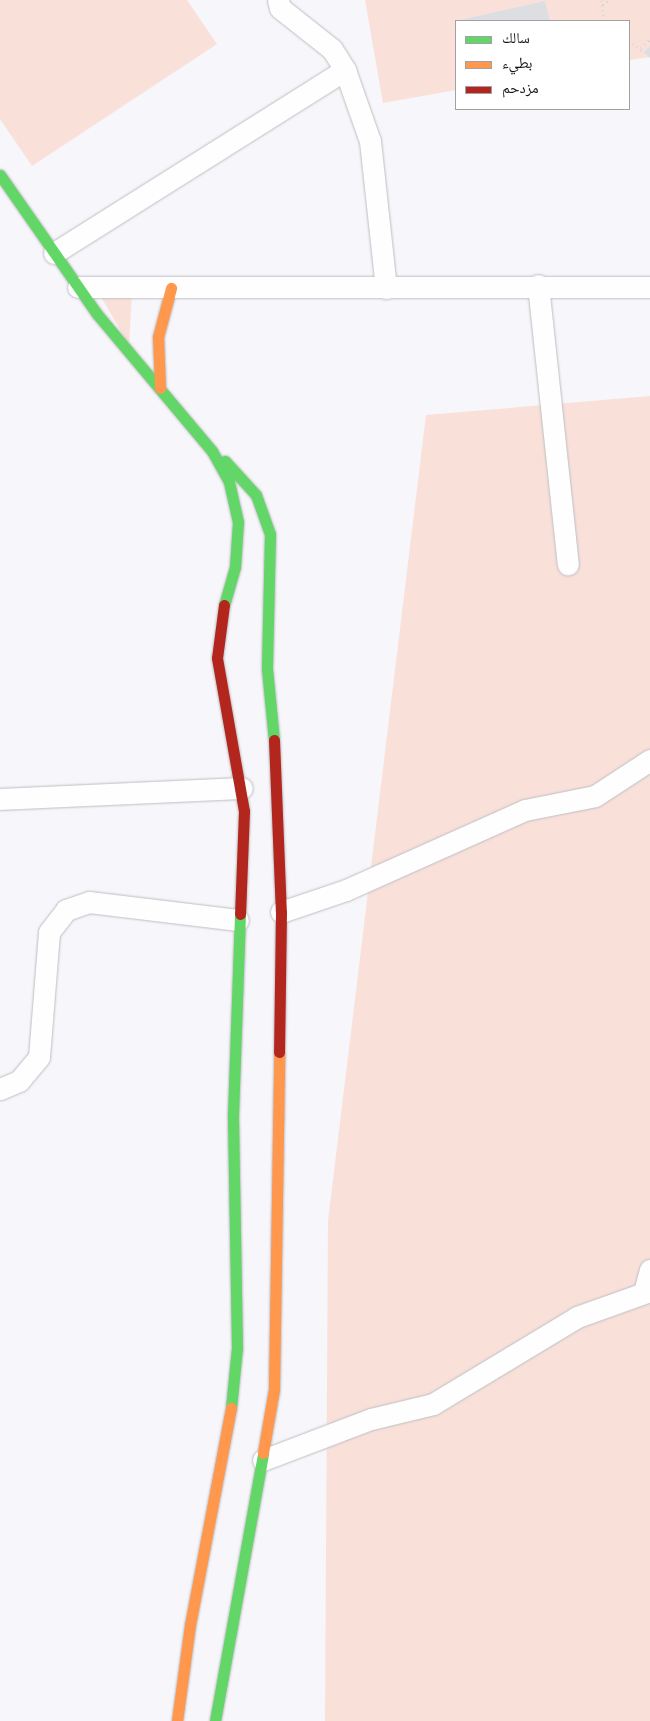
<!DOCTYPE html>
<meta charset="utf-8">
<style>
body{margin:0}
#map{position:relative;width:650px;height:1721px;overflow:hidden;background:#f6f6fb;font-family:Karla,"Noto Naskh Arabic",sans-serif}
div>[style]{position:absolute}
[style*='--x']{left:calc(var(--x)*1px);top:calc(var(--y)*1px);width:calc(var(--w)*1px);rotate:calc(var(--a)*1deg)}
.green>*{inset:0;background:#f9e1da}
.building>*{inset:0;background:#dddee2}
.path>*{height:3px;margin-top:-1.5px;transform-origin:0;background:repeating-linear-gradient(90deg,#d5d5d6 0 1px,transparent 0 5px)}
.roads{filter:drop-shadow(0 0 1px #bebec2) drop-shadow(0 0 1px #bebec2)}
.street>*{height:21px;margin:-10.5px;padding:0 10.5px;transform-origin:10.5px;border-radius:10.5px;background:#fefefe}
.fast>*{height:11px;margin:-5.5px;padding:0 5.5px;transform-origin:5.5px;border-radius:5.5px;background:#63d668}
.slow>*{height:11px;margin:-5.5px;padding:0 5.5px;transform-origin:5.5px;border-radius:5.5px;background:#ff974d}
.jam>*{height:11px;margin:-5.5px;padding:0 5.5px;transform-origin:5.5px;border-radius:5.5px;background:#b3261e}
span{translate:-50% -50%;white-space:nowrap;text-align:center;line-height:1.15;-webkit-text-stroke:4px #fff;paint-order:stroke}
.legend{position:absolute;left:455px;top:20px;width:175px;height:90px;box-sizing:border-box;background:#fff;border:1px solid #a1a1a3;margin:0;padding:6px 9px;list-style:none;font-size:15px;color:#151518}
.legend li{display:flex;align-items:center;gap:10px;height:25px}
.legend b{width:25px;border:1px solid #a1a1a3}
</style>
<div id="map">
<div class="green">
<i style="clip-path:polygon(0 0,187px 0,217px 44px,32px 166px,0 119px)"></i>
<i style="clip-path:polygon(365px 0,650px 0,650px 57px,629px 60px,629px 21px,456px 21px,456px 90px,383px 103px)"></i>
<i style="clip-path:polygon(97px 290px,132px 293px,129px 345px)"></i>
<i style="clip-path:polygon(650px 396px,650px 1721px,325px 1721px,328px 1221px,426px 415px)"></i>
</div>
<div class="building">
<i style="clip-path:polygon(545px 1px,550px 21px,461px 21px,460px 20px)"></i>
<i style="clip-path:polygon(650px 46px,650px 58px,644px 52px)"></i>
</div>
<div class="path">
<i style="--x:602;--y:0;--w:21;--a:87"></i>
<i style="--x:603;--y:5;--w:9;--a:-36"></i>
<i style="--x:629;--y:40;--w:19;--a:39"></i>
<i style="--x:641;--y:48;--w:13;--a:-45"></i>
</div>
<div class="roads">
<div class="street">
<i style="--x:278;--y:0;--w:8;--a:76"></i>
<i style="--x:280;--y:8;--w:66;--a:38.3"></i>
<i style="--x:332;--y:49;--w:25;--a:58"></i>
<i style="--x:345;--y:70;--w:75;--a:70.6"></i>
<i style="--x:370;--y:141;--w:148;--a:83.8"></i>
<i style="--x:54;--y:253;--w:344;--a:-32.2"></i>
<i style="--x:538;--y:285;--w:281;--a:83.9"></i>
<i style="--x:78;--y:287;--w:572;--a:0"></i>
<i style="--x:0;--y:799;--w:242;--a:-2.6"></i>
<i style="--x:281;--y:912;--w:69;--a:-18.7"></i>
<i style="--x:346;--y:890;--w:196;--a:-24.1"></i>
<i style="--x:525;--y:810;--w:71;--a:-11.3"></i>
<i style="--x:595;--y:796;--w:66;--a:-33.2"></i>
<i style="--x:0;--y:1089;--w:21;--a:-23"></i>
<i style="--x:19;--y:1081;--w:31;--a:-50"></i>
<i style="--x:39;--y:1057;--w:125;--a:-85.4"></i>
<i style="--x:49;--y:932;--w:28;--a:-52"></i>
<i style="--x:66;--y:910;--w:24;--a:-19"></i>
<i style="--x:89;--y:902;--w:150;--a:6.9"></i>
<i style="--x:644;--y:1292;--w:23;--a:-75"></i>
<i style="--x:263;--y:1460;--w:116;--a:-20.8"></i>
<i style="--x:371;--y:1419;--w:64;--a:-13.6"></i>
<i style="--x:433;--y:1404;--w:168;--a:-31.1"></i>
<i style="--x:577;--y:1317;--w:77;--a:-19.6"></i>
</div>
<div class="fast">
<i style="--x:0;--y:175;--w:169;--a:55.1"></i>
<i style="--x:97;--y:314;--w:179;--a:50"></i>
<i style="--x:212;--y:451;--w:35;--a:61"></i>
<i style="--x:229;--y:482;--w:41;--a:77.3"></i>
<i style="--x:238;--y:522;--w:45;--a:93.8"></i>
<i style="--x:235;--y:567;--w:40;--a:106"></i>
<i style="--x:225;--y:461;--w:46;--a:47.6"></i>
<i style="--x:256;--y:495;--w:41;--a:70.3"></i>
<i style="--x:270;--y:534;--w:135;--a:91.3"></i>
<i style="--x:267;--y:669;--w:71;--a:84.4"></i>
<i style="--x:231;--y:1408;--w:60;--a:-84.3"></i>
<i style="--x:237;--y:1348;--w:233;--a:-91"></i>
<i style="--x:233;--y:1115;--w:201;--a:-88"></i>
<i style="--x:215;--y:1721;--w:272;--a:-79.8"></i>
</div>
<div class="slow">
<i style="--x:160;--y:388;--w:51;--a:-92.2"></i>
<i style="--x:158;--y:337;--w:51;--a:-75.1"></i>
<i style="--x:263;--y:1453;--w:65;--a:-80.2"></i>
<i style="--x:274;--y:1389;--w:337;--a:-89.1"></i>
<i style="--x:177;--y:1721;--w:97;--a:-82.3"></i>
<i style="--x:190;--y:1625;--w:221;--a:-79.3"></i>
</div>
<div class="jam">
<i style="--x:224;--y:605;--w:53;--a:97.5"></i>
<i style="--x:217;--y:658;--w:155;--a:80"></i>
<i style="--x:244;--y:811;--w:103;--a:92.2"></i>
<i style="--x:274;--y:740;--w:172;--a:87.7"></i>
<i style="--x:281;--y:912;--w:140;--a:90.8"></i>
</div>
</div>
<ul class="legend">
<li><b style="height:6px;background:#63d668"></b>سالك</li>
<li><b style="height:6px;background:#ff974d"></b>بطيء</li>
<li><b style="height:6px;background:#b3261e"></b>مزدحم</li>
</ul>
</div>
